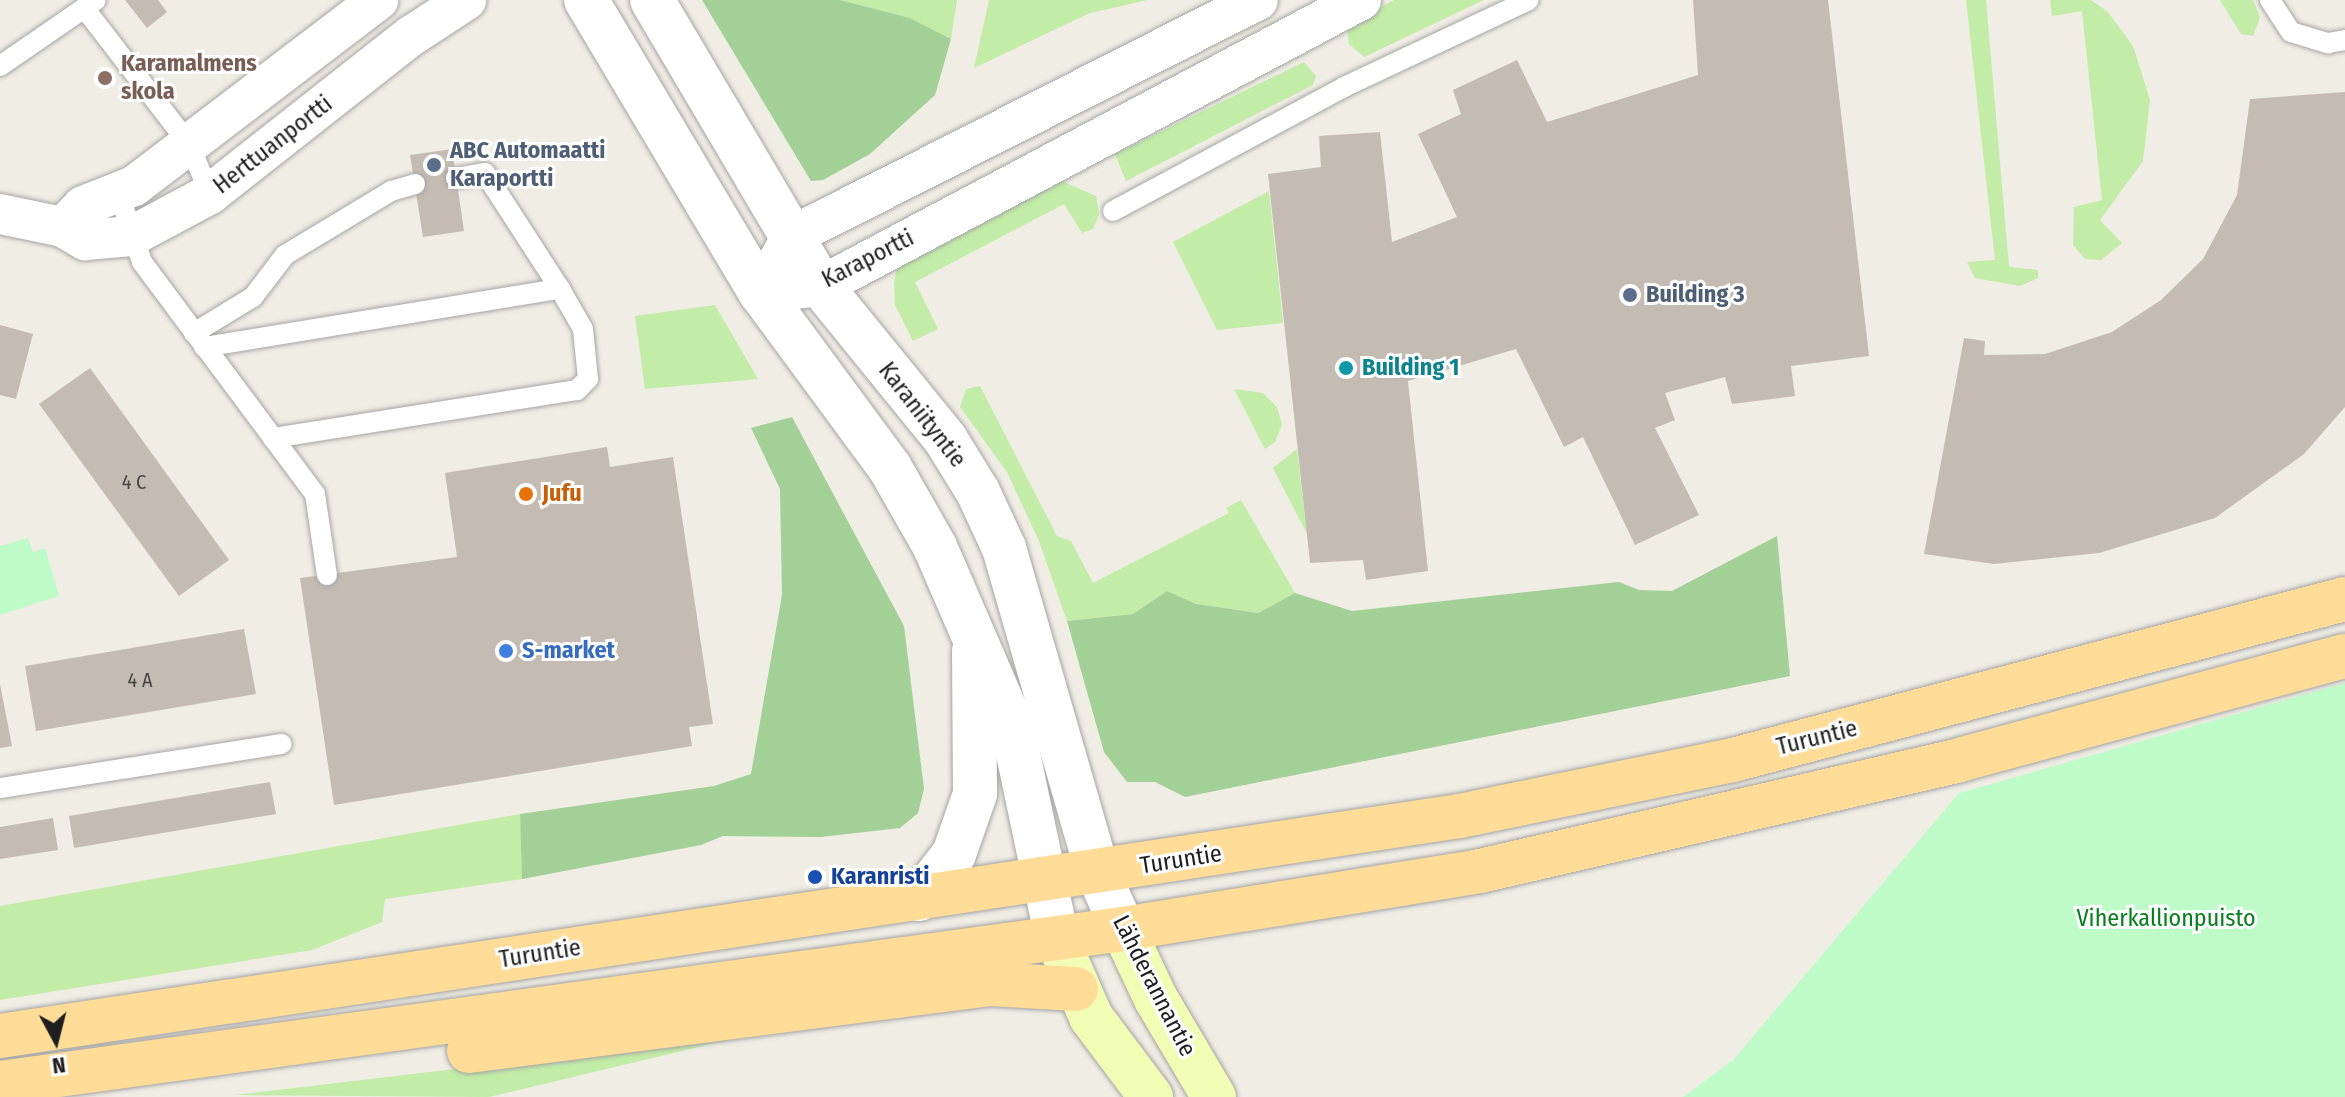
<!DOCTYPE html>
<meta charset="utf-8">
<style>
body{margin:0}
#map{position:relative;width:2345px;height:1097px;overflow:hidden;background:#efede4;font-family:"Fira Sans Condensed",sans-serif}
div>[style]{position:absolute}
[style*='--x']{left:calc(var(--x)*1px);top:calc(var(--y)*1px);width:calc(var(--w)*1px);rotate:calc(var(--a)*1deg)}
.grass>*{inset:0;background:#c2eca7}
.forest>*{inset:0;background:#a2d097}
.park>*{inset:0;background:#bffbc9}
.building>*{inset:0;background:#c4bcb3}
.roads{filter:drop-shadow(0 0 2px #a5a5a5) drop-shadow(0 0 2px #a5a5a5)}
.service>*{height:20px;margin:-10px;padding:0 10px;transform-origin:10px;border-radius:10px;background:#fff}
.minor>*{height:40px;margin:-20px;padding:0 20px;transform-origin:20px;border-radius:20px;background:#fff}
.tertiary>*{height:44px;margin:-22px;padding:0 22px;transform-origin:22px;border-radius:22px;background:#fff}
.secondary>*{height:44px;margin:-22px;padding:0 22px;transform-origin:22px;border-radius:22px;background:#f1fcb5}
.primary>*{height:44px;margin:-22px;padding:0 22px;transform-origin:22px;border-radius:22px;background:#fd9}
.dots>*{width:22px;height:22px;translate:-50% -50%;box-sizing:border-box;border:4px solid #fff;border-radius:50%}
span{translate:-50% -50%;white-space:nowrap;text-align:center;line-height:1.15;-webkit-text-stroke:6px #fff;paint-order:stroke}
.number-label{font-size:20px;color:#484643}
.number-label span{-webkit-text-stroke-width:0}
.education-label{font-size:24px;color:#785e54;font-weight:700}
.left{translate:0 -50%;text-align:left}
.street-label{font-size:24px;color:#1e1e1e}
.service-label{font-size:24px;color:#4e5e75;font-weight:700}
.culture-label{font-size:24px;color:#0d838f;font-weight:700}
.food-label{font-size:24px;color:#c56008;font-weight:700}
.shop-label{font-size:24px;color:#366cbe;font-weight:700}
.transit-label{font-size:24px;color:#164399;font-weight:700}
.park-label{font-size:24px;color:#07811d}
.north{position:absolute;left:16px;top:1001px;width:80px;height:80px;-webkit-text-stroke:6px #fff;paint-order:stroke;rotate:173deg;font-size:22px;font-weight:700;line-height:32px;text-align:center;color:#1e1e1e}
.north::after{content:'';display:block;margin:auto;width:28px;height:36px;background:#1e1e1e;clip-path:polygon(50% 0,100% 100%,50% 72%,0 100%)}
</style>
<div id="map">
<div class="grass">
<i style="clip-path:polygon(840px 0,957px 0,951px 39px,910px 18px)"></i>
<i style="clip-path:polygon(989px 0,1148px 0,1090px 13px,974px 68px)"></i>
<i style="clip-path:polygon(1394px 0,1484px 0,1364px 57px,1349px 44px,1347px 25px)"></i>
<i style="clip-path:polygon(1966px 0,1986px 0,2009px 267px,2038px 270px,2038px 278px,2020px 286px,1975px 278px,1967px 262px,1995px 260px)"></i>
<i style="clip-path:polygon(2050px 0,2091px 0,2107px 11px,2133px 46px,2150px 100px,2143px 161px,2100px 220px,2122px 243px,2101px 260px,2085px 259px,2073px 245px,2074px 207px,2102px 200px,2082px 11px,2052px 16px)"></i>
<i style="clip-path:polygon(2220px 0,2253px 0,2260px 17px,2253px 36px,2241px 34px)"></i>
<i style="clip-path:polygon(1304px 62px,1316px 76px,1313px 85px,1126px 181px,1115px 154px)"></i>
<i style="clip-path:polygon(1059px 180px,1096px 196px,1099px 214px,1093px 229px,1082px 233px,1064px 204px,915px 282px,938px 329px,913px 341px,895px 305px,894px 282px,900px 256px)"></i>
<i style="clip-path:polygon(1269px 191px,1283px 323px,1217px 330px,1173px 242px)"></i>
<i style="clip-path:polygon(715px 305px,758px 379px,645px 389px,635px 316px)"></i>
<i style="clip-path:polygon(980px 386px,1057px 536px,1071px 541px,1093px 583px,1229px 513px,1226px 508px,1241px 500px,1295px 593px,1258px 613px,1196px 604px,1167px 591px,1133px 614px,1067px 621px,1039px 541px,1007px 472px,960px 407px,966px 389px)"></i>
<i style="clip-path:polygon(1234px 389px,1263px 393px,1277px 407px,1282px 425px,1275px 442px,1265px 449px)"></i>
<i style="clip-path:polygon(1297px 449px,1307px 534px,1273px 468px)"></i>
<i style="clip-path:polygon(520px 814px,522px 879px,385px 899px,382px 922px,312px 950px,0 1000px,0 906px)"></i>
<i style="clip-path:polygon(753px 1034px,489px 1097px,235px 1095px)"></i>
</div>
<div class="forest">
<i style="clip-path:polygon(702px 0,840px 0,910px 18px,951px 39px,935px 95px,870px 154px,823px 180px,811px 181px)"></i>
<i style="clip-path:polygon(792px 417px,904px 626px,924px 789px,918px 813px,900px 828px,821px 837px,723px 836px,701px 845px,522px 879px,520px 814px,714px 786px,751px 774px,782px 595px,780px 489px,751px 428px)"></i>
<i style="clip-path:polygon(1777px 536px,1790px 676px,1185px 797px,1155px 782px,1127px 782px,1104px 752px,1067px 621px,1133px 614px,1167px 591px,1196px 604px,1258px 613px,1295px 593px,1352px 611px,1619px 582px,1639px 590px,1672px 591px)"></i>
</div>
<div class="park">
<i style="clip-path:polygon(28px 538px,33px 552px,45px 548px,59px 596px,0 615px,0 546px)"></i>
<i style="clip-path:polygon(2345px 683px,2345px 1097px,1683px 1097px,1734px 1059px,1959px 793px)"></i>
</div>
<div class="building">
<i style="clip-path:polygon(125px 0,158px 0,167px 12px,147px 28px)"></i>
<i style="clip-path:polygon(1693px 0,1828px 0,1869px 356px,1791px 366px,1795px 396px,1732px 404px,1725px 377px,1665px 393px,1675px 420px,1655px 428px,1699px 515px,1635px 545px,1583px 437px,1564px 447px,1516px 349px,1408px 381px,1428px 571px,1366px 580px,1363px 560px,1310px 563px,1268px 174px,1321px 167px,1319px 136px,1380px 132px,1392px 242px,1457px 217px,1418px 134px,1461px 114px,1453px 90px,1517px 60px,1547px 122px,1698px 75px)"></i>
<i style="clip-path:polygon(2345px 92px,2345px 407px,2304px 454px,2215px 518px,2099px 553px,1994px 564px,1924px 554px,1964px 338px,1985px 341px,1984px 355px,2045px 354px,2112px 332px,2161px 300px,2203px 259px,2237px 195px,2250px 99px)"></i>
<i style="clip-path:polygon(452px 149px,464px 231px,423px 237px,410px 155px)"></i>
<i style="clip-path:polygon(0 325px,33px 334px,16px 399px,0 395px)"></i>
<i style="clip-path:polygon(90px 368px,229px 560px,179px 596px,39px 404px)"></i>
<i style="clip-path:polygon(607px 447px,610px 467px,673px 457px,713px 724px,689px 727px,692px 746px,334px 805px,300px 578px,457px 557px,445px 473px)"></i>
<i style="clip-path:polygon(244px 629px,256px 694px,36px 731px,25px 666px)"></i>
<i style="clip-path:polygon(0 684px,12px 746px,0 748px)"></i>
<i style="clip-path:polygon(270px 782px,276px 814px,74px 848px,69px 816px)"></i>
<i style="clip-path:polygon(53px 818px,58px 850px,0 859px,0 827px)"></i>
</div>
<div class="roads">
<div class="service">
<i style="--x:2270;--y:0;--w:38;--a:57"></i>
<i style="--x:2291;--y:32;--w:39;--a:17"></i>
<i style="--x:2328;--y:43;--w:17;--a:-10"></i>
<i style="--x:85;--y:9;--w:170;--a:52.4"></i>
<i style="--x:189;--y:144;--w:54;--a:67.2"></i>
<i style="--x:0;--y:66;--w:116;--a:-34.5"></i>
<i style="--x:456;--y:178;--w:29;--a:-10"></i>
<i style="--x:485;--y:173;--w:138;--a:57.1"></i>
<i style="--x:119;--y:194;--w:72;--a:71.3"></i>
<i style="--x:142;--y:262;--w:289;--a:53.3"></i>
<i style="--x:315;--y:494;--w:82;--a:81.6"></i>
<i style="--x:1113;--y:211;--w:262;--a:-28.2"></i>
<i style="--x:1344;--y:87;--w:204;--a:-25.2"></i>
<i style="--x:194;--y:333;--w:69;--a:-31.4"></i>
<i style="--x:253;--y:297;--w:53;--a:-52.7"></i>
<i style="--x:285;--y:255;--w:124;--a:-31.1"></i>
<i style="--x:391;--y:191;--w:25;--a:-16"></i>
<i style="--x:204;--y:347;--w:361;--a:-9.3"></i>
<i style="--x:560;--y:289;--w:46;--a:60.1"></i>
<i style="--x:583;--y:329;--w:50;--a:84.3"></i>
<i style="--x:588;--y:379;--w:16;--a:135"></i>
<i style="--x:577;--y:390;--w:308;--a:171"></i>
<i style="--x:0;--y:788;--w:285;--a:-8.9"></i>
</div>
<div class="minor">
<i style="--x:0;--y:214;--w:64;--a:11.7"></i>
<i style="--x:63;--y:227;--w:26;--a:31"></i>
<i style="--x:85;--y:240;--w:47;--a:-4.9"></i>
<i style="--x:132;--y:236;--w:89;--a:-28.3"></i>
<i style="--x:210;--y:194;--w:256;--a:-38.2"></i>
<i style="--x:411;--y:36;--w:66;--a:-33.2"></i>
<i style="--x:63;--y:227;--w:29;--a:-46"></i>
<i style="--x:83;--y:206;--w:55;--a:-21.4"></i>
<i style="--x:134;--y:186;--w:307;--a:-37.3"></i>
<i style="--x:761;--y:293;--w:60;--a:-6.7"></i>
<i style="--x:821;--y:286;--w:611;--a:-27.91"></i>
<i style="--x:761;--y:293;--w:65;--a:-61.5"></i>
<i style="--x:792;--y:236;--w:522;--a:-26.86"></i>
</div>
<div class="tertiary">
<i style="--x:586;--y:0;--w:341;--a:59.2"></i>
<i style="--x:761;--y:293;--w:217;--a:53.6"></i>
<i style="--x:890;--y:468;--w:91;--a:60.3"></i>
<i style="--x:935;--y:547;--w:194;--a:66.6"></i>
<i style="--x:1012;--y:725;--w:219;--a:78.1"></i>
<i style="--x:652;--y:0;--w:332;--a:59.4"></i>
<i style="--x:821;--y:286;--w:198;--a:50.9"></i>
<i style="--x:946;--y:440;--w:61;--a:58.4"></i>
<i style="--x:978;--y:492;--w:62;--a:65.1"></i>
<i style="--x:1004;--y:548;--w:338;--a:73.9"></i>
<i style="--x:1098;--y:873;--w:61;--a:65.9"></i>
<i style="--x:919;--y:899;--w:57;--a:-52.1"></i>
<i style="--x:954;--y:854;--w:64;--a:-70.7"></i>
<i style="--x:975;--y:794;--w:143;--a:-90.4"></i>
</div>
<div class="secondary">
<i style="--x:1123;--y:929;--w:77;--a:64.8"></i>
<i style="--x:1156;--y:999;--w:114;--a:59.4"></i>
<i style="--x:1057;--y:939;--w:85;--a:66.4"></i>
<i style="--x:1091;--y:1017;--w:100;--a:53.1"></i>
</div>
<div class="primary">
<i style="--x:0;--y:1036;--w:1476;--a:-8.57"></i>
<i style="--x:1460;--y:816;--w:279;--a:-11.6"></i>
<i style="--x:1733;--y:760;--w:633;--a:-14.74"></i>
<i style="--x:469;--y:1051;--w:524;--a:-7.34"></i>
<i style="--x:989;--y:984;--w:87;--a:3.3"></i>
<i style="--x:0;--y:1083;--w:1134;--a:-7.81"></i>
<i style="--x:1123;--y:929;--w:362;--a:-9.2"></i>
<i style="--x:1480;--y:871;--w:492;--a:-13"></i>
<i style="--x:1959;--y:760;--w:400;--a:-15.1"></i>
</div>
</div>
<div class="dots">
<i style="left:105px;top:78px;background:#8d6e63"></i>
<i style="left:434px;top:165px;background:#5c6f8a"></i>
<i style="left:1630px;top:295px;background:#5c6f8a"></i>
<i style="left:1346px;top:368px;background:#0f9aa8"></i>
<i style="left:526px;top:494px;background:#e8710a"></i>
<i style="left:506px;top:651px;background:#3f7fe0"></i>
<i style="left:815px;top:877px;background:#1a4fb4"></i>
</div>
<div class="number-label">
<span style="left:134px;top:482px">4 C</span>
<span style="left:140px;top:680px">4 A</span>
</div>
<div class="education-label">
<span class="left" style="left:121px;top:78px">Karamalmens<br>skola</span>
</div>
<div class="street-label">
<span style="left:273px;top:145px;rotate:-38deg">Herttuanportti</span>
<span style="left:868px;top:259px;rotate:-27deg">Karaportti</span>
<span style="left:922px;top:415px;rotate:52deg">Karaniityntie</span>
<span style="left:1817px;top:738px;rotate:-14deg">Turuntie</span>
<span style="left:1181px;top:860px;rotate:-9deg">Turuntie</span>
<span style="left:540px;top:954px;rotate:-9deg">Turuntie</span>
<span style="left:1154px;top:986px;rotate:63deg">Lähderannantie</span>
</div>
<div class="service-label">
<span class="left" style="left:450px;top:165px">ABC Automaatti<br>Karaportti</span>
<span class="left" style="left:1646px;top:295px">Building 3</span>
</div>
<div class="culture-label">
<span class="left" style="left:1362px;top:368px">Building 1</span>
</div>
<div class="food-label">
<span class="left" style="left:542px;top:494px">Jufu</span>
</div>
<div class="shop-label">
<span class="left" style="left:522px;top:651px">S-market</span>
</div>
<div class="transit-label">
<span class="left" style="left:831px;top:877px">Karanristi</span>
</div>
<div class="park-label">
<span style="left:2166px;top:919px">Viherkallionpuisto</span>
</div>
<div class="north">N</div>
</div>
